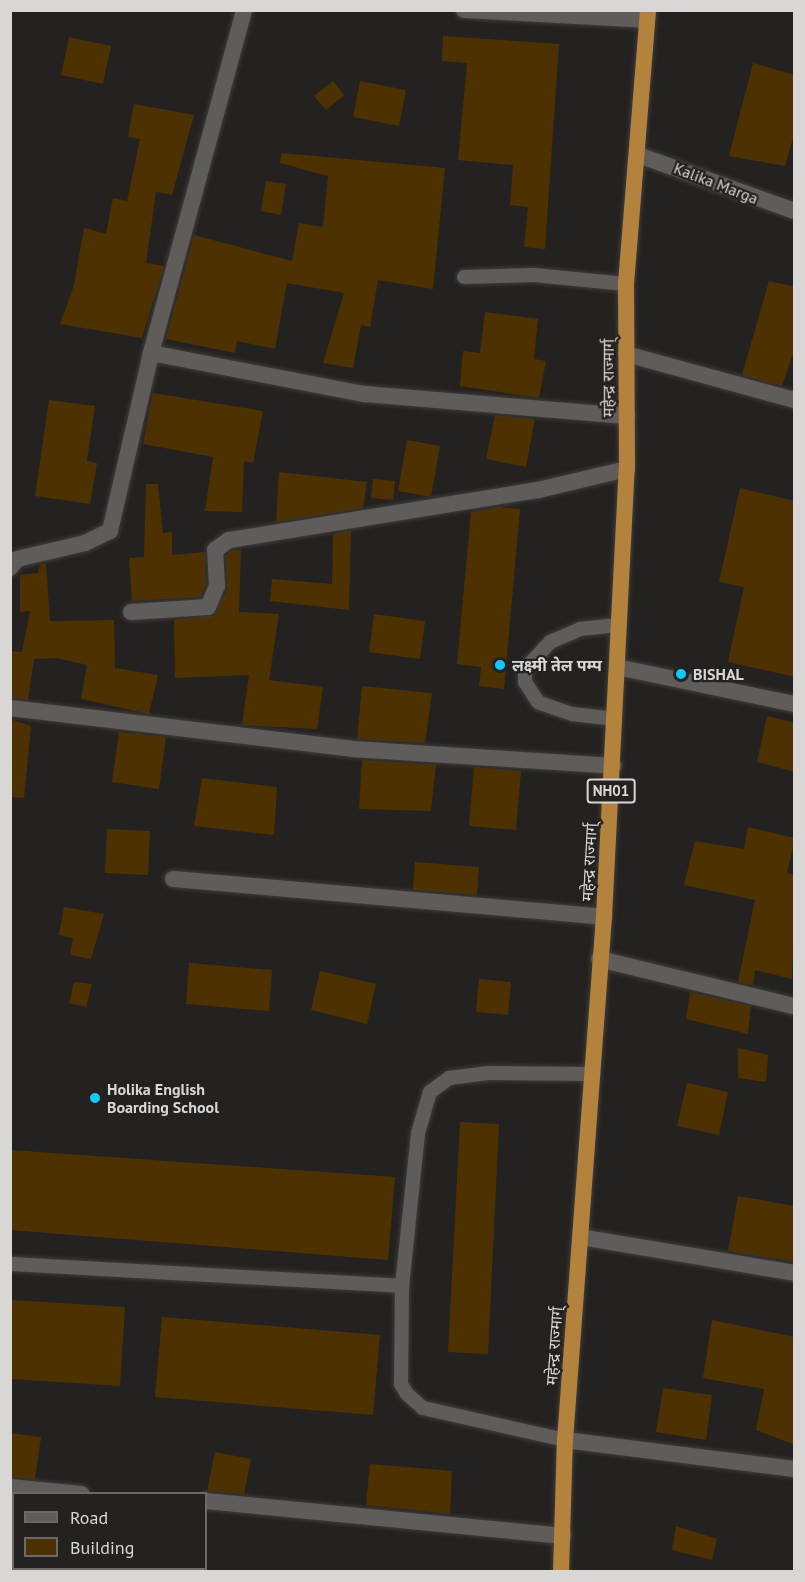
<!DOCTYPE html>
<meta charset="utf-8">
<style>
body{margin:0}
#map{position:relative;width:805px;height:1582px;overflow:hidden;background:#242220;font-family:"PT Sans","Noto Sans Devanagari",sans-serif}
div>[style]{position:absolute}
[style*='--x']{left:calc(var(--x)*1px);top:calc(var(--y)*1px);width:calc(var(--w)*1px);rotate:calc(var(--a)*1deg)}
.building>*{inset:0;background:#4e3101}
.roads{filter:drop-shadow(0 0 2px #3e3d3a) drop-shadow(0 0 2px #3e3d3a)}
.service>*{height:14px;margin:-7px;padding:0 7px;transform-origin:7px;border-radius:7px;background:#5f5c5a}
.minor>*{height:16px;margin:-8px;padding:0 8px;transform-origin:8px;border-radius:8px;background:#5f5c5a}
.trunk>*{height:16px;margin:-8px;padding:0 8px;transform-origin:8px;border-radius:8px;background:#b3833e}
.dots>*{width:16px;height:16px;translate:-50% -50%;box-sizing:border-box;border:3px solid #242220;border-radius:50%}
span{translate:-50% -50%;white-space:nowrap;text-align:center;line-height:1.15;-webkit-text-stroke:4.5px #242220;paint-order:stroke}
.shield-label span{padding:2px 4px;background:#242220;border:2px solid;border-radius:4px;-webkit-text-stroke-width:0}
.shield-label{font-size:15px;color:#d8d7d5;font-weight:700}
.street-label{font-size:16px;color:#d8d7d5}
.poi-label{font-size:16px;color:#d8d7d5;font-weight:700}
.left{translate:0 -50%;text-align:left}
.frame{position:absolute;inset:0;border:12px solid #d8d7d5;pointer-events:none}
.legend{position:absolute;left:12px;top:1492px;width:195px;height:78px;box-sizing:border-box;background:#242220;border:2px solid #6c6a68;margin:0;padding:8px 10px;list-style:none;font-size:18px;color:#d8d7d5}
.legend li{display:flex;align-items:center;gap:12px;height:30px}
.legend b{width:30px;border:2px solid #6c6a68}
</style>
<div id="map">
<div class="building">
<i style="clip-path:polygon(443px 36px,559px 44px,545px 249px,524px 247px,528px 207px,510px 205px,513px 165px,458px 160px,467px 63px,442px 61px)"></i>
<i style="clip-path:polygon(69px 37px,111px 46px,103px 84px,61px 75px)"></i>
<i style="clip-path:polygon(753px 63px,795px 75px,795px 131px,785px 166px,729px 156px)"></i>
<i style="clip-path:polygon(333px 81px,344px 95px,326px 110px,314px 96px)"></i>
<i style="clip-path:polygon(360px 81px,406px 90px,399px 126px,353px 117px)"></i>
<i style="clip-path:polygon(134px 104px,194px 115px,172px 195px,156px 192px,146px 263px,164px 266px,142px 338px,60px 324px,74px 285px,84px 228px,106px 234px,113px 198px,127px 201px,140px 139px,128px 137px)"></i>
<i style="clip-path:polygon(282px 153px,445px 168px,433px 289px,378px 280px,370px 327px,361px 325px,353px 368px,323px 363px,344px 293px,287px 283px,275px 349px,237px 341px,235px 353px,166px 339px,194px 235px,292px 261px,299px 223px,323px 227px,328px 176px,280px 163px)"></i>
<i style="clip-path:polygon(266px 181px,286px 184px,281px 215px,261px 211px)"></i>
<i style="clip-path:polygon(769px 281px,795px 287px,795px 348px,782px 386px,742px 375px)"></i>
<i style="clip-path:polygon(485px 312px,538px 319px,534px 359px,546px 361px,539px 398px,460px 386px,463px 351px,480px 353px)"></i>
<i style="clip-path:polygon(153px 393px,263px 411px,253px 463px,244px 461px,242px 512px,205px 511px,213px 457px,143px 444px)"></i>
<i style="clip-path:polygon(49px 400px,95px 406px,87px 461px,97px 463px,90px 504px,35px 496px)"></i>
<i style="clip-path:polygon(495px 415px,535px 419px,526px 467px,486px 459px)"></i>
<i style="clip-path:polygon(407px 440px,440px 446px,431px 497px,398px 491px)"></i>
<i style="clip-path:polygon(279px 472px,367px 482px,363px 508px,276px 522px)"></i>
<i style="clip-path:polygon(373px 479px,395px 481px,393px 500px,371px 498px)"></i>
<i style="clip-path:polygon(146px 484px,158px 484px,163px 533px,172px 532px,172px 555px,205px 552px,206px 584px,201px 597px,132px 601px,129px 558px,144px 557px)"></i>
<i style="clip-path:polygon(740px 488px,795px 501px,795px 677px,728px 662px,744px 587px,719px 582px)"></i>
<i style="clip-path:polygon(499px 507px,520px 509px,504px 689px,479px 686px,481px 667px,457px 664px,471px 512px)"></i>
<i style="clip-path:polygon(351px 531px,349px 610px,270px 601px,272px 579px,332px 584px,333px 534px)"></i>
<i style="clip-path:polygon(233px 550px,241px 550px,239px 612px,279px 614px,269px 680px,323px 687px,317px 729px,242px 725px,249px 675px,175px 678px,174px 620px,215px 615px,227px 590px,226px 555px)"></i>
<i style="clip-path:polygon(40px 564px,46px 564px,50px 621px,114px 620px,115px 668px,158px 675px,149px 714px,81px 699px,87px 665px,57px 658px,34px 659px,28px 700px,10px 698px,10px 651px,22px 652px,30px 611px,20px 612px,20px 575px,38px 573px)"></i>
<i style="clip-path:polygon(374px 614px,425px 621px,420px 659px,369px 652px)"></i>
<i style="clip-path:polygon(362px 686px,432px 693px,425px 743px,357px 739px)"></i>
<i style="clip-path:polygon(767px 716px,795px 723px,795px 772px,757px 762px)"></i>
<i style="clip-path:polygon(10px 719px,31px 726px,24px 798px,10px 797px)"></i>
<i style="clip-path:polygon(119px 732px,166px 737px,159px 789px,112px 782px)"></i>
<i style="clip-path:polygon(362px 760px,436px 765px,431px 811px,359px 809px)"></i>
<i style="clip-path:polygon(474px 767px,521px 771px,516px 830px,469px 826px)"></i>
<i style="clip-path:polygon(202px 778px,277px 787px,274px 835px,194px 826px)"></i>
<i style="clip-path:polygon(748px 827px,795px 838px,787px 873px,795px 875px,792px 979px,755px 970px,753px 985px,738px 982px,755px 900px,684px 885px,695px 841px,744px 849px)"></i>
<i style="clip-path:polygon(107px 829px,150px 831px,148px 875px,105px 873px)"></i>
<i style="clip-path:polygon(415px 862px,479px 867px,477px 895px,413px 890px)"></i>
<i style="clip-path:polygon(64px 907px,104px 914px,91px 959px,70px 955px,73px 938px,59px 935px)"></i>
<i style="clip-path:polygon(189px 963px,272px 970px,269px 1011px,186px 1004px)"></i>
<i style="clip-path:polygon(320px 971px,376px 984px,367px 1024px,311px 1010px)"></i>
<i style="clip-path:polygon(479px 979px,511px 982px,508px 1015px,476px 1012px)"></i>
<i style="clip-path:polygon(74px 982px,92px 984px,86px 1007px,69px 1003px)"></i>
<i style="clip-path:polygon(690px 992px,751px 1006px,748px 1034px,686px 1019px)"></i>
<i style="clip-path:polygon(738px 1048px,768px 1055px,766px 1082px,738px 1078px)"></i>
<i style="clip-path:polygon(687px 1083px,728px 1092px,719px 1135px,677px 1126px)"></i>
<i style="clip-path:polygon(460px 1122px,499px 1124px,488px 1354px,448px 1352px)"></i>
<i style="clip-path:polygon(10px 1150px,395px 1177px,388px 1260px,10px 1230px)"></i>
<i style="clip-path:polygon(738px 1196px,795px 1206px,795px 1262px,728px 1251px)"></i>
<i style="clip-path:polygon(10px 1300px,125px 1307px,120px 1386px,10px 1379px)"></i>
<i style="clip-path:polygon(162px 1317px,380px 1335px,373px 1415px,155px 1397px)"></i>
<i style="clip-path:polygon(712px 1320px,795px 1337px,795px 1445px,756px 1430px,764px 1389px,703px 1378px)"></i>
<i style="clip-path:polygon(663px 1388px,712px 1395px,706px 1440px,656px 1432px)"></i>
<i style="clip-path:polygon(10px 1433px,41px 1437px,35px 1479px,10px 1477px)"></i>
<i style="clip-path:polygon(215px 1452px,251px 1459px,244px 1494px,207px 1491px)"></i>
<i style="clip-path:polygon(370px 1464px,452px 1471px,450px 1514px,366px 1505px)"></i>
<i style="clip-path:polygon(676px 1526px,717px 1539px,712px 1560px,672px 1550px)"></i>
</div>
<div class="roads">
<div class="service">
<i style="--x:464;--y:277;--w:70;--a:-1.6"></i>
<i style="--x:534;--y:275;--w:92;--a:5.6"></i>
<i style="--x:615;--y:719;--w:43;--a:-173.4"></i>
<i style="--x:572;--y:714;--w:36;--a:-161"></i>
<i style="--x:538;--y:702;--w:24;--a:-123"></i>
<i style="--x:525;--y:682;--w:13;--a:-90"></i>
<i style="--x:525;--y:669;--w:37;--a:-47"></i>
<i style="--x:550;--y:642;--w:33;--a:-23"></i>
<i style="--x:580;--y:629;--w:38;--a:-6"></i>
<i style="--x:10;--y:1264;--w:393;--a:3.2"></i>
<i style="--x:565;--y:1440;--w:146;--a:-167.3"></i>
<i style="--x:423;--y:1408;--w:21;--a:-139"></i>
<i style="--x:407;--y:1394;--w:12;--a:-121"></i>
<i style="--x:401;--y:1384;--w:98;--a:-89.4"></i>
<i style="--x:402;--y:1286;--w:154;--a:-84"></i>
<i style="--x:418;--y:1133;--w:43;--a:-73.7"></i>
<i style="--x:430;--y:1092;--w:24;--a:-36"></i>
<i style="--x:449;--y:1078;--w:40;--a:-7.1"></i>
<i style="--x:489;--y:1073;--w:101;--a:0.6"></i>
</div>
<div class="minor">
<i style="--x:464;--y:10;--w:183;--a:3.1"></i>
<i style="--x:638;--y:155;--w:166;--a:19.7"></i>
<i style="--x:151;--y:353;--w:217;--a:10.9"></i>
<i style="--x:364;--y:394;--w:264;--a:4.8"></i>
<i style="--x:626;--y:354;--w:174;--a:15.3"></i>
<i style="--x:10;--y:568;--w:11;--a:-52"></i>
<i style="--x:17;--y:559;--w:70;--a:-13.2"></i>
<i style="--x:85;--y:543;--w:28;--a:-26"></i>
<i style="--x:110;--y:531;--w:183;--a:-77"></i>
<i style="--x:151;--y:353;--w:355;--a:-74.8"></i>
<i style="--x:131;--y:612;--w:77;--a:-3.7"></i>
<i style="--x:208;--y:607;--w:23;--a:-67"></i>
<i style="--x:217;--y:586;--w:36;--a:-93"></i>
<i style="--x:215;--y:550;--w:17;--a:-36"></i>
<i style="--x:229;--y:540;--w:313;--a:-9.2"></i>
<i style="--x:538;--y:490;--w:91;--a:-13.3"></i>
<i style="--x:617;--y:667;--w:181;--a:11.8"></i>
<i style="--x:10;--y:708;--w:345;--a:6.8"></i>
<i style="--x:353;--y:749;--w:261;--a:3.7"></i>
<i style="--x:173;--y:879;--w:433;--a:5"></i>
<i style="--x:599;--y:959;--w:201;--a:13.6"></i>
<i style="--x:580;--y:1237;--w:217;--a:9.5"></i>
<i style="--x:565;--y:1440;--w:231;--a:7.2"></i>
<i style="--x:10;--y:1487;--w:72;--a:5.6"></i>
<i style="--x:206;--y:1501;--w:359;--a:5.6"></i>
<i style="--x:65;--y:1572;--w:4;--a:-90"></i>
</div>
<div class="trunk">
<i style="--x:561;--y:1572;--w:132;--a:-88.3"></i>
<i style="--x:565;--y:1440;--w:524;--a:-85.74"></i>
<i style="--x:604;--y:917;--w:449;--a:-87.1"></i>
<i style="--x:627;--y:469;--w:185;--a:-90.3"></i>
<i style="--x:626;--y:284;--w:275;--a:-85.4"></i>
</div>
</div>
<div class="dots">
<i style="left:500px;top:665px;background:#0fcafa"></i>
<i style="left:681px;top:674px;background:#0fcafa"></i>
<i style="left:95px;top:1098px;background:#0fcafa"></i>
</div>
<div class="shield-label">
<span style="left:611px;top:791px">NH01</span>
</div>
<div class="street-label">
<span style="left:716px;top:183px;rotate:21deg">Kalika Marga</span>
<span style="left:608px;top:378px;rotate:-90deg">महेन्द्र राज्मार्ग्</span>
<span style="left:589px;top:862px;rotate:-87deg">महेन्द्र राज्मार्ग्</span>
<span style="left:554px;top:1346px;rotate:-86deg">महेन्द्र राज्मार्ग्</span>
</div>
<div class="poi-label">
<span class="left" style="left:512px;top:665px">लक्ष्मी तेल पम्प</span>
<span class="left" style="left:693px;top:674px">BISHAL</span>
<span class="left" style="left:107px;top:1098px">Holika English<br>Boarding School</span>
</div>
<div class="frame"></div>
<ul class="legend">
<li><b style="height:8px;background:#5f5c5a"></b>Road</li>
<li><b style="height:16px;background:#4e3101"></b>Building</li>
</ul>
</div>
